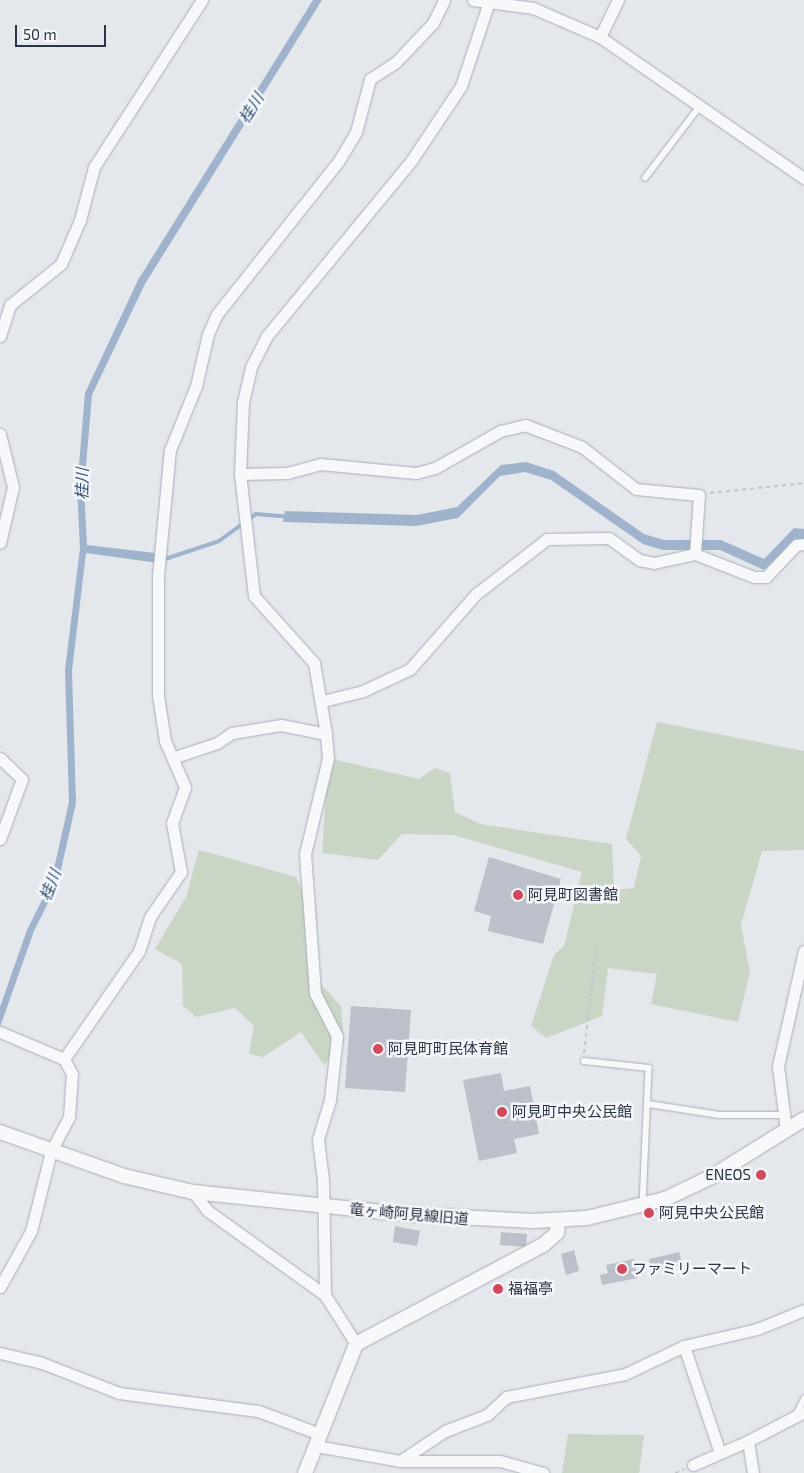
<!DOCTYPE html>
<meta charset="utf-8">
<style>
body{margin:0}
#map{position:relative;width:804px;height:1473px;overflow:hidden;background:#e4e7ec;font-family:"Exo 2","Noto Sans JP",sans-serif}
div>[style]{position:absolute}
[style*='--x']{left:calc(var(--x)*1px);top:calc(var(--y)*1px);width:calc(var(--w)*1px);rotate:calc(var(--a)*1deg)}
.green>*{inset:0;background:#c9d6c5}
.water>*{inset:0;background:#9fb4cc}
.stream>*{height:4px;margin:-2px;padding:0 2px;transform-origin:2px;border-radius:2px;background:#9fb4cc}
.building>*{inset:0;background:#bbc0ca}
.path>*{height:2px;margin-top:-1px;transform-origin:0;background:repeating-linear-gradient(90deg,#c2c5cb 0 4px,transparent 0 8px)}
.roads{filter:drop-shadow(0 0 1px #a9aeb7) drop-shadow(0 0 1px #a9aeb7)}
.service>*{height:5.5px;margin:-2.75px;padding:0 2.75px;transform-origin:2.75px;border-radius:2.75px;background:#f7f8fa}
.minor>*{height:11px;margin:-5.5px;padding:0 5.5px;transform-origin:5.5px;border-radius:5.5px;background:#f7f8fa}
.tertiary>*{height:14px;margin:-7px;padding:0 7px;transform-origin:7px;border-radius:7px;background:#f7f8fa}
.dots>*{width:14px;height:14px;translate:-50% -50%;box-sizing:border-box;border:2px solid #f4f6f9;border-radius:50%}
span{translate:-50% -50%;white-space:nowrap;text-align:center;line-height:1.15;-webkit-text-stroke:5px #f4f6f9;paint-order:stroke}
.poi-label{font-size:15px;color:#2b3445}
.left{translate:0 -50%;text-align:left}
.right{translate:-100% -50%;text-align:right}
.street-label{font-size:15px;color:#2b3445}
.water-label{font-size:16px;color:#34527a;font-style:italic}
.scale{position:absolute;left:15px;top:25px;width:91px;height:22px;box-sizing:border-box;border:2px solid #2b3445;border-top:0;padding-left:6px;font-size:15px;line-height:18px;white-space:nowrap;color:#2b3445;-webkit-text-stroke:4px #f4f6f9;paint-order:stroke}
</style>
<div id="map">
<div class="green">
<i style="clip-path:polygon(657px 722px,804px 751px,804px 850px,762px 851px,741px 925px,750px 972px,738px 1022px,651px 1004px,657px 974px,608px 968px,602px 1016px,546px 1038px,531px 1026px,554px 955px,564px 946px,582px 872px,453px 835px,402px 834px,378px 860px,322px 853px,328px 758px,419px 779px,435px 768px,450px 773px,455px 812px,480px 824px,612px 844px,614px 890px,634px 888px,641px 856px,626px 839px)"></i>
<i style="clip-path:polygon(199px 850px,296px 877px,313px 914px,316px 979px,341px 1006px,344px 1043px,324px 1065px,301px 1032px,263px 1057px,249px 1054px,254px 1026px,235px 1008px,196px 1017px,183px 1006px,182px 964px,155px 949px,186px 897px)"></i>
<i style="clip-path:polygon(568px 1434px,644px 1435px,639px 1473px,562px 1473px)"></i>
</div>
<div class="water">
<i style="clip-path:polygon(313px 0,322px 0,145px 284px,92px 395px,84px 489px,87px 545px,155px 553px,165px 557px,165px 564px,86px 553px,72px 671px,76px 803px,58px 883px,34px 931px,0 1027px,0 1007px,27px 930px,51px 882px,69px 802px,65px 670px,80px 548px,77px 489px,85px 393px,138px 280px)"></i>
<i style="clip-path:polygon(526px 462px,554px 471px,644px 534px,664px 540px,721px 540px,764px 559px,794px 528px,804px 529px,804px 540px,795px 539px,764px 570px,720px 550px,663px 550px,643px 544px,551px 480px,525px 472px,500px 476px,458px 518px,416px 526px,283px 522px,285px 511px,417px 515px,457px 507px,501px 465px)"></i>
</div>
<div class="stream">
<i style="--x:162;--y:560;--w:60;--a:-18.4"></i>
<i style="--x:219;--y:541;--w:46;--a:-36.1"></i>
<i style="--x:256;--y:514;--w:32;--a:5"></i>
</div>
<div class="building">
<i style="clip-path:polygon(489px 857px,561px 879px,543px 944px,488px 931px,491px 916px,474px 911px)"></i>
<i style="clip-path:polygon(351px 1006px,411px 1010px,405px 1092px,345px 1088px)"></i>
<i style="clip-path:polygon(501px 1073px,504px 1091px,530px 1086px,539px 1134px,514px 1139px,517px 1153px,479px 1161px,463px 1080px)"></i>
<i style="clip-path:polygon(395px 1226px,420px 1231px,417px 1246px,393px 1242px)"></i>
<i style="clip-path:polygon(501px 1232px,527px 1234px,526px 1247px,500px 1245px)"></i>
<i style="clip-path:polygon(574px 1250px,579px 1271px,566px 1275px,561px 1254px)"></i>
<i style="clip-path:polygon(679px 1252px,682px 1265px,651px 1272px,649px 1259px)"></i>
<i style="clip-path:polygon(634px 1259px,638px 1278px,602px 1285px,600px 1275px,608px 1273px,606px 1265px)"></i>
</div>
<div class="path">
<i style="--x:710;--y:493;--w:95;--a:-6.1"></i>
<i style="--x:584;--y:1053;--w:106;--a:-83.5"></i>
<i style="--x:675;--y:1473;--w:10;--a:-24"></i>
</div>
<div class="roads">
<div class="service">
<i style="--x:645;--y:178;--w:91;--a:-52.6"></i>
<i style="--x:584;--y:1061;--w:65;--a:6.1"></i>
<i style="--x:649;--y:1068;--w:136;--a:92.5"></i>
<i style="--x:649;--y:1104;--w:71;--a:8.9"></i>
<i style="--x:719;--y:1115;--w:64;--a:0"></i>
<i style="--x:797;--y:1413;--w:16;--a:-63"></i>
</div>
<div class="minor">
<i style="--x:473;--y:0;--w:61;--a:7.6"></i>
<i style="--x:533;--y:8;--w:73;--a:23.4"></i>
<i style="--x:600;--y:37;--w:248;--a:34.7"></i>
<i style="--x:600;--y:37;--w:41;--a:-64.1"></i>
<i style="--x:0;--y:336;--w:33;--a:-72"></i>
<i style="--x:10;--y:305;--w:65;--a:-38.8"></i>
<i style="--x:61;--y:264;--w:48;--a:-66.6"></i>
<i style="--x:80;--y:220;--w:55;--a:-75.2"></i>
<i style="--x:94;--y:167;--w:199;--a:-57.1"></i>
<i style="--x:0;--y:434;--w:55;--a:76.2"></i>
<i style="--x:13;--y:487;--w:57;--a:103.1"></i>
<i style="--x:240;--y:474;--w:47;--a:-1.2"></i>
<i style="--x:287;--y:473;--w:34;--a:-15"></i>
<i style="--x:320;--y:464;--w:96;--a:5.4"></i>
<i style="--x:416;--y:473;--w:20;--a:-15"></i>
<i style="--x:435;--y:468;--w:75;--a:-29.6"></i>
<i style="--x:500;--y:431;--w:26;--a:-13"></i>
<i style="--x:525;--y:425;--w:61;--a:21.1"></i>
<i style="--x:582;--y:447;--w:68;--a:37.9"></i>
<i style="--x:636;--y:489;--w:63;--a:5.4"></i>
<i style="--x:699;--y:495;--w:59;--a:93.9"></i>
<i style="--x:323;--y:701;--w:41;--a:-14"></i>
<i style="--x:363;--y:691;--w:52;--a:-25.1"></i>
<i style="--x:410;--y:669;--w:100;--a:-48.7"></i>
<i style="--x:476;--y:594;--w:90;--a:-37.8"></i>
<i style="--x:547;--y:539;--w:62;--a:-0.9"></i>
<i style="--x:609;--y:538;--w:37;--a:36"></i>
<i style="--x:639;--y:560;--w:15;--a:11"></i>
<i style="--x:654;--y:563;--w:42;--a:-12.4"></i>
<i style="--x:695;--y:554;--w:63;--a:21.3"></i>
<i style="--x:754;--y:577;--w:12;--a:0"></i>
<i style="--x:766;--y:577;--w:44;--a:-46.8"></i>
<i style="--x:796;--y:545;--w:8;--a:-7"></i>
<i style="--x:175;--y:757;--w:44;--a:-18.4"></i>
<i style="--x:217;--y:743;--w:18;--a:-34"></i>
<i style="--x:232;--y:733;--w:50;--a:-9.3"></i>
<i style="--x:281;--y:725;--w:46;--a:11.3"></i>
<i style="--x:0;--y:758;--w:30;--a:44"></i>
<i style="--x:22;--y:779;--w:64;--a:110.1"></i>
<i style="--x:0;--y:1032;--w:69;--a:22.9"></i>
<i style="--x:64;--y:1059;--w:17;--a:62"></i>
<i style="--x:72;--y:1074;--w:43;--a:94"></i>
<i style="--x:69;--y:1117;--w:38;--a:118"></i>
<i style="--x:51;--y:1151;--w:82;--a:104"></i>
<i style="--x:31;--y:1231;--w:64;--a:119"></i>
<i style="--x:64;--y:1059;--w:131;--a:-55.2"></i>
<i style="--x:139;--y:951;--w:36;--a:-72"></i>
<i style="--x:150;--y:917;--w:55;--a:-55.4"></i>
<i style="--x:181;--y:872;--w:50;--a:-100.4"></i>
<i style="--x:172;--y:823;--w:38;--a:-70"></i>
<i style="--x:185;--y:787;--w:50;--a:-113.5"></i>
<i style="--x:165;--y:741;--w:47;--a:-98.7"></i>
<i style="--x:158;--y:695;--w:119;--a:-90"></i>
<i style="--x:158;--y:576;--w:127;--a:-84.6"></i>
<i style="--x:170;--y:450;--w:69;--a:-67.9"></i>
<i style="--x:196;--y:386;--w:53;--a:-77"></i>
<i style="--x:208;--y:334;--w:22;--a:-66"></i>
<i style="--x:217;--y:314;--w:194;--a:-51.5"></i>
<i style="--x:338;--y:162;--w:35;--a:-59"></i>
<i style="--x:356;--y:132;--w:55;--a:-75.2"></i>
<i style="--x:370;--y:79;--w:31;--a:-33"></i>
<i style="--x:396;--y:62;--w:54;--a:-46.5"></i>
<i style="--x:433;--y:23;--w:25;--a:-64"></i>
<i style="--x:786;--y:1130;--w:64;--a:-97.1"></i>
<i style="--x:778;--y:1066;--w:118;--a:-77.3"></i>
<i style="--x:193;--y:1192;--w:24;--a:52"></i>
<i style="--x:208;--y:1211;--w:144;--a:35.7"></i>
<i style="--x:325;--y:1295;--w:58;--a:57.7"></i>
<i style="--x:325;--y:1295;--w:115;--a:-91"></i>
<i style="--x:323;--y:1180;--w:41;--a:-97"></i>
<i style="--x:318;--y:1139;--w:41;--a:-72.9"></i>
<i style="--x:330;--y:1100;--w:64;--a:-83.8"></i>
<i style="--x:337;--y:1036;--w:48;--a:-117.1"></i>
<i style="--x:315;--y:993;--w:139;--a:-94.1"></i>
<i style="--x:305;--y:854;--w:99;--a:-76.5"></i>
<i style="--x:328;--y:758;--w:24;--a:-95"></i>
<i style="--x:326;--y:734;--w:72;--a:-99.6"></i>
<i style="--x:314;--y:663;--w:90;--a:-131.8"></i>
<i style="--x:254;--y:596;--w:123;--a:-96.5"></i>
<i style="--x:240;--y:474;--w:72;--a:-87.6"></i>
<i style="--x:243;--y:402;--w:36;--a:-77"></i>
<i style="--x:251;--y:367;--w:34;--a:-63"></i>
<i style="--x:266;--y:337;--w:228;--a:-50.5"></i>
<i style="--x:411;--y:161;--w:90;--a:-56.3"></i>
<i style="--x:461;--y:86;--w:89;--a:-71.6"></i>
<i style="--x:0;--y:1353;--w:43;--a:13.4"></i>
<i style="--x:42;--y:1363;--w:83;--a:21.3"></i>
<i style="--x:119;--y:1393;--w:140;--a:7.4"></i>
<i style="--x:258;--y:1411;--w:66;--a:20.4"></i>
<i style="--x:316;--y:1446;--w:85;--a:10.1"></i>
<i style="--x:400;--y:1461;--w:100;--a:0"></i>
<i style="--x:500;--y:1461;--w:45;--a:15.6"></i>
<i style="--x:720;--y:1453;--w:113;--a:-108.6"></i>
<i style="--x:684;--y:1346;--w:75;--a:-13.1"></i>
<i style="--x:757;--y:1329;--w:51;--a:-22"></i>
<i style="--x:400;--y:1461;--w:54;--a:-33.7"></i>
<i style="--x:445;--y:1431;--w:45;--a:-20.9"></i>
<i style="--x:487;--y:1415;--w:26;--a:-43"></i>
<i style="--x:506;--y:1397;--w:121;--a:-10.9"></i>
<i style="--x:625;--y:1374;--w:65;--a:-25.4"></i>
<i style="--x:693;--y:1465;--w:60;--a:-23.6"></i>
<i style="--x:753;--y:1473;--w:32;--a:-99"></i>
<i style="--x:748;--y:1441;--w:63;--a:-27.4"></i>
</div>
<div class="tertiary">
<i style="--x:0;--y:1132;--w:132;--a:19.5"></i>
<i style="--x:124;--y:1176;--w:71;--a:13.1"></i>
<i style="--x:193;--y:1192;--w:212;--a:6"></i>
<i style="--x:404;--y:1214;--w:128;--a:3.1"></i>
<i style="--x:532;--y:1221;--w:55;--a:-3.1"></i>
<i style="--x:587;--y:1218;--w:80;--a:-13.7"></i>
<i style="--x:665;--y:1199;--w:51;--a:-25.6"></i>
<i style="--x:711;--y:1177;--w:110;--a:-31.9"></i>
<i style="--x:305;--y:1473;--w:139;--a:-68.4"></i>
<i style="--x:356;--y:1344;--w:212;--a:-27.9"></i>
<i style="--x:543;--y:1245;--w:18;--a:-41"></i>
<i style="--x:557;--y:1233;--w:12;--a:-85"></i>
</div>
</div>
<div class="dots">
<i style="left:518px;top:895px;background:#d1495b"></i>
<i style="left:378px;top:1049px;background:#d1495b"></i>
<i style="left:502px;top:1112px;background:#d1495b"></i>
<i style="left:761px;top:1175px;background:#d1495b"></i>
<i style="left:649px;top:1213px;background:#d1495b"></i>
<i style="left:622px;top:1269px;background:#d1495b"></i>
<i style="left:498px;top:1289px;background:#d1495b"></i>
</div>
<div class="poi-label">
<span class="left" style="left:528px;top:895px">阿見町図書館</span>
<span class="left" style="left:388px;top:1049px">阿見町町民体育館</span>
<span class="left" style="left:512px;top:1112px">阿見町中央公民館</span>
<span class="right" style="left:751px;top:1175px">ENEOS</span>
<span class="left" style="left:659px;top:1213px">阿見中央公民館</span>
<span class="left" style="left:632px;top:1269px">ファミリーマート</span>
<span class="left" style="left:508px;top:1289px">福福亭</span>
</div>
<div class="street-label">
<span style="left:409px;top:1214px;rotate:5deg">竜ヶ崎阿見線旧道</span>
</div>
<div class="water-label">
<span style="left:251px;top:108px;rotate:-58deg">桂川</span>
<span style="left:82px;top:484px;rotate:-89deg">桂川</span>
<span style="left:50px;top:885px;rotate:-69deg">桂川</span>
</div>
<div class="scale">50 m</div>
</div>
